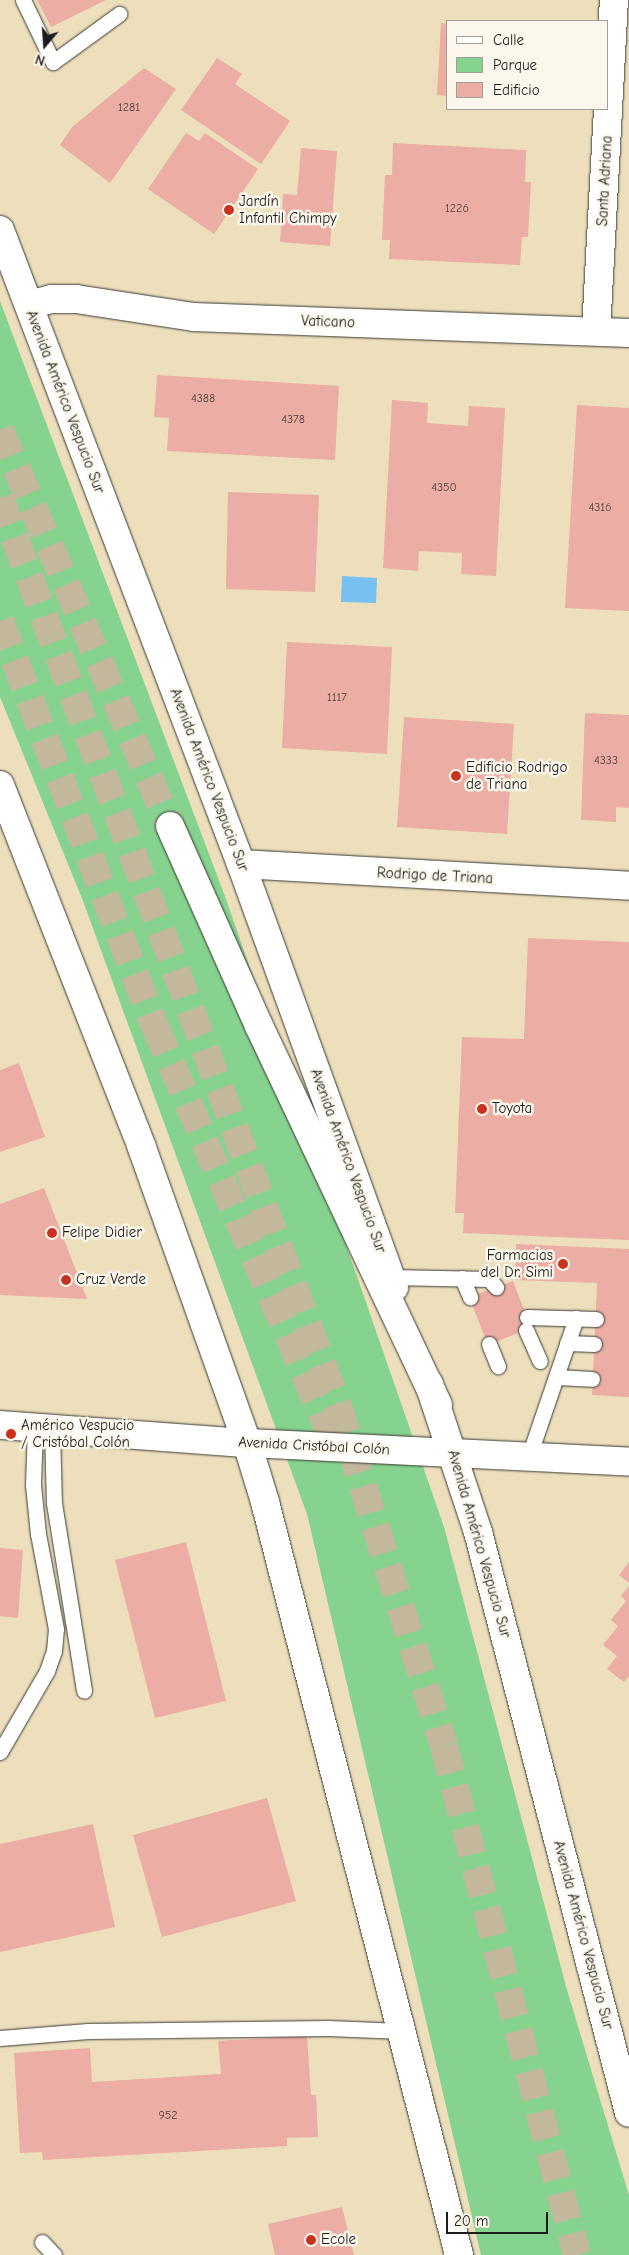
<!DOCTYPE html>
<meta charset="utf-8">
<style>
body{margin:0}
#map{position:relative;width:629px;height:2255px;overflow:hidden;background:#eddfbc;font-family:"Comic Neue",sans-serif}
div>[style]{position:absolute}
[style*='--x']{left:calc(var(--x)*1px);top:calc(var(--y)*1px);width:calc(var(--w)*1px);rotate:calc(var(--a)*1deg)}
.green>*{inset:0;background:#86d390}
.water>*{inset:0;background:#77c0f0}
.building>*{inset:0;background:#ebada4}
.highway-tunnel>*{height:28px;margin-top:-14px;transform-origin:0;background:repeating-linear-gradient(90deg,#c3b89c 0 28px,transparent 0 42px)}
.roads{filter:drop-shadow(0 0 1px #3b3934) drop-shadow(0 0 1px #3b3934)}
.lane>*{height:15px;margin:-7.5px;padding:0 7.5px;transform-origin:7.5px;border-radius:7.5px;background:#fff}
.street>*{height:28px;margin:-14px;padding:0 14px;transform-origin:14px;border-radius:14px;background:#fff}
.primary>*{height:28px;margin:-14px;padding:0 14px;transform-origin:14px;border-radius:14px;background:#fff}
.highway>*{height:28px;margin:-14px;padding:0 14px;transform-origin:14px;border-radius:14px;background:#fff}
.dots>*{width:14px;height:14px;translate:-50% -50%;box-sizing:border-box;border:2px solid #fbf7ec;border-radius:50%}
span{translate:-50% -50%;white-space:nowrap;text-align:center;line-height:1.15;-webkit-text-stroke:5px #fbf7ec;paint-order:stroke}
.number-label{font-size:12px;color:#50403e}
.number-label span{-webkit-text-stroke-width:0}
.street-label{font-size:15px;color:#1c1c1c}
.poi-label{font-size:15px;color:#1c1c1c}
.left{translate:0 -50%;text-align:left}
.right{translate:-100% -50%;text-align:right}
.legend{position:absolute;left:446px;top:20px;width:162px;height:90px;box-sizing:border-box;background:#fbf7ec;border:1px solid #a29f99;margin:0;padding:6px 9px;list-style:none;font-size:15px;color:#1c1c1c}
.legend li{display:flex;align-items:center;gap:10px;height:25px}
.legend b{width:25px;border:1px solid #a29f99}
.north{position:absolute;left:20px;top:20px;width:50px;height:50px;-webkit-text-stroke:4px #fbf7ec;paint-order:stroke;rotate:198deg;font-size:14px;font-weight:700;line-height:20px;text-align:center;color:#1c1c1c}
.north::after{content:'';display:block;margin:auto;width:18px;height:22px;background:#1c1c1c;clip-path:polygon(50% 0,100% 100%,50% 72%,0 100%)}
.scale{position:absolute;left:446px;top:2212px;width:102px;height:22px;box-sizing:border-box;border:2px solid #1c1c1c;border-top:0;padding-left:6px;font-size:15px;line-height:18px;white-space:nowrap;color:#1c1c1c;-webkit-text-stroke:4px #fbf7ec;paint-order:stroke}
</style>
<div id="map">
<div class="green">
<i style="clip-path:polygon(0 301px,226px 899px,444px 1527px,567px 1990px,629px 2195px,629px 2255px,481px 2255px,307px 1514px,83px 901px,0 697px)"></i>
</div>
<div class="water">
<i style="clip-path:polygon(342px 576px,377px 578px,376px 603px,341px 602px)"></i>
</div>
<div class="building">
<i style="clip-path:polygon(37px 0,106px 0,51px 27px)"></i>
<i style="clip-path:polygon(441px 23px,448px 24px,448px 96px,437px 95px)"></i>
<i style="clip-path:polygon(217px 58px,242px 74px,235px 84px,290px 121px,261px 164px,181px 110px)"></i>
<i style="clip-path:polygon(144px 68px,176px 89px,110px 183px,60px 145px,72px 127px)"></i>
<i style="clip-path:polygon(186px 133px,199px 141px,205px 133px,258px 169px,214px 234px,148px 189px)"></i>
<i style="clip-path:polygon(393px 143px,526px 150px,525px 182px,531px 182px,528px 237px,522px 237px,520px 265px,389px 259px,390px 240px,382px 240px,385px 175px,392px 175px)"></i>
<i style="clip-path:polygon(301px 148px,337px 151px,330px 246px,280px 242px,283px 194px,297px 195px)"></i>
<i style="clip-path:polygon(157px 375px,339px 386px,335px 460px,167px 451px,169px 418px,154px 417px)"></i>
<i style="clip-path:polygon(392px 400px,428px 403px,427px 423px,468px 426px,469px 406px,505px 408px,496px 576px,461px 574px,462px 553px,419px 551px,418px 571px,383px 568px)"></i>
<i style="clip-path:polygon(577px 405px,629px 408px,629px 611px,565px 608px)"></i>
<i style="clip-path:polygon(228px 492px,319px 495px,315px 592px,226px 589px)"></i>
<i style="clip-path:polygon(287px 642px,392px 647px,387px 754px,282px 748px)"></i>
<i style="clip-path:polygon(585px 713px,629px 715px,629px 808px,616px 807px,616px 822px,581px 820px)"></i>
<i style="clip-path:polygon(404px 717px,514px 724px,507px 834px,397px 827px)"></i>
<i style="clip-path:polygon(528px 938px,629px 942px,629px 1240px,463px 1233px,464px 1213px,455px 1213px,462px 1037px,524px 1039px)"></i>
<i style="clip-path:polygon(19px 1063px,45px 1137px,0 1152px,0 1070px)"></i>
<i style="clip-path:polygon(44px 1188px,87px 1299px,0 1295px,0 1204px)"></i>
<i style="clip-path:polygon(516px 1244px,629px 1249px,629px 1397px,592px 1395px,597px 1283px,515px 1280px)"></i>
<i style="clip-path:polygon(513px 1281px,531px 1328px,488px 1345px,469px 1297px)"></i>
<i style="clip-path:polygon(186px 1542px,226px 1701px,155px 1718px,115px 1560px)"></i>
<i style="clip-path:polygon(0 1548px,23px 1550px,18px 1618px,0 1616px)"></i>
<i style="clip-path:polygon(629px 1562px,629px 1583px,619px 1575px)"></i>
<i style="clip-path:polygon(629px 1586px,629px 1676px,624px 1682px,607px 1669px,617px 1656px,603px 1645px,618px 1626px,611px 1620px,626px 1601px,621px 1596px)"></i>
<i style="clip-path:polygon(267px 1798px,296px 1901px,162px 1937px,133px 1835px)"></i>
<i style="clip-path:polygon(93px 1824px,115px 1927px,0 1952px,0 1844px)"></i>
<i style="clip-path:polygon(307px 2036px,311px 2095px,316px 2095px,318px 2137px,287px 2138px,287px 2146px,43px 2160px,42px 2152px,20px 2153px,14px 2053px,90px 2048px,92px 2082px,221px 2074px,218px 2041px)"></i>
<i style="clip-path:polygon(342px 2207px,354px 2255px,275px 2255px,268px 2224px)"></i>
</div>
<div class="highway-tunnel">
<i style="--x:0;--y:430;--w:431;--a:66.8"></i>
<i style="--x:0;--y:498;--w:969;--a:69.58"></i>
<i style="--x:338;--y:1406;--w:356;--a:72.7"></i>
<i style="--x:444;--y:1746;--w:526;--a:75.36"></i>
<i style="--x:0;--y:621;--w:434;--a:69.1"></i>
<i style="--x:155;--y:1026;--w:445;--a:66.7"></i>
</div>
<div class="roads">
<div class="lane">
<i style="--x:23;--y:0;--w:69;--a:64.2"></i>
<i style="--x:53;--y:62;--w:82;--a:-36"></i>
<i style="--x:390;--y:1277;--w:99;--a:1.2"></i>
<i style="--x:489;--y:1279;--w:11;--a:49"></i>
<i style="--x:462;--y:1278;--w:21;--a:67"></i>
<i style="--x:527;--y:1317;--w:69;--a:1.7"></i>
<i style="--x:526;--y:1330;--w:34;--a:66"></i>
<i style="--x:567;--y:1343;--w:27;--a:2"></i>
<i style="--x:489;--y:1344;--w:24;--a:68"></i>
<i style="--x:556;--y:1377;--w:36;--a:3"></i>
<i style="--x:52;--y:1429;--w:74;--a:88.5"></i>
<i style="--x:54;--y:1503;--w:190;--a:80.9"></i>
<i style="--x:529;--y:1456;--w:146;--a:-71.2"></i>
<i style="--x:0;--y:1752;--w:94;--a:-59.9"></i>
<i style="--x:47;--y:1671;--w:21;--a:-71"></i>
<i style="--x:54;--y:1651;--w:22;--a:-85"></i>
<i style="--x:56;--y:1629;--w:97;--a:-100.7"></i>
<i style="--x:38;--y:1534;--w:49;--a:-95.8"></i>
<i style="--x:33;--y:1485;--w:57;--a:-88"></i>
<i style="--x:0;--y:2038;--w:88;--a:-4.5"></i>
<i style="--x:88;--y:2031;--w:240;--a:-0.7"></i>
<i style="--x:328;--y:2028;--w:74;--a:2.3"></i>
<i style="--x:42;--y:2242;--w:18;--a:47"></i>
</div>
<div class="street">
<i style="--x:29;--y:305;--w:24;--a:-15"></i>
<i style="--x:52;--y:299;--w:24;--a:0"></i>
<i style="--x:76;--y:299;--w:119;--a:8.7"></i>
<i style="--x:194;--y:317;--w:435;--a:2.1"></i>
<i style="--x:596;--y:331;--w:331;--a:-86.9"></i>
<i style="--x:241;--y:864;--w:389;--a:3.2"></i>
</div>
<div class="primary">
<i style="--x:0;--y:230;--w:678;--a:69.19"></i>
<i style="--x:241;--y:864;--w:450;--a:70.1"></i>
<i style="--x:0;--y:785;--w:390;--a:68.6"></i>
<i style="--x:142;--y:1148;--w:313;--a:70.4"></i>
<i style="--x:247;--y:1443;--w:62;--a:73"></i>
<i style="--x:265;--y:1502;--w:778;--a:75.55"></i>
<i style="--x:429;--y:1384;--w:156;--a:71.7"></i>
<i style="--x:478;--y:1532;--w:600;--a:75.43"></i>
<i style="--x:0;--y:1425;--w:248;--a:4.2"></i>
<i style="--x:247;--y:1443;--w:382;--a:2.8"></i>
</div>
<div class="highway">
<i style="--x:170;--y:826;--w:219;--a:66"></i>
<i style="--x:259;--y:1026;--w:419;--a:64.7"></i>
</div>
</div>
<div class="dots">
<i style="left:229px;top:210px;background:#c8321e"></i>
<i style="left:456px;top:776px;background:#c8321e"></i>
<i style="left:482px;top:1109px;background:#c8321e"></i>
<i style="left:52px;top:1233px;background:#c8321e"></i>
<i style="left:563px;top:1264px;background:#c8321e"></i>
<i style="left:66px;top:1280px;background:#c8321e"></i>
<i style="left:11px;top:1434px;background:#c8321e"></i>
<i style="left:311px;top:2240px;background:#c8321e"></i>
</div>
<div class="number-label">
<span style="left:129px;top:108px">1281</span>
<span style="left:457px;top:209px">1226</span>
<span style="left:203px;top:399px">4388</span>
<span style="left:293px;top:420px">4378</span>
<span style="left:444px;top:488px">4350</span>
<span style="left:600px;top:508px">4316</span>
<span style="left:337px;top:698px">1117</span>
<span style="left:606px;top:761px">4333</span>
<span style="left:168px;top:2116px">952</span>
</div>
<div class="street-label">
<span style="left:605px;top:181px;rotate:-87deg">Santa Adriana</span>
<span style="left:328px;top:322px;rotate:2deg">Vaticano</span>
<span style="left:65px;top:402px;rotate:69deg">Avenida Américo Vespucio Sur</span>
<span style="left:209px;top:780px;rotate:69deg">Avenida Américo Vespucio Sur</span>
<span style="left:435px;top:876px;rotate:3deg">Rodrigo de Triana</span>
<span style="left:348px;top:1161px;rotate:70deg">Avenida Américo Vespucio Sur</span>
<span style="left:314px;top:1446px;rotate:3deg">Avenida Cristóbal Colón</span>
<span style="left:479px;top:1544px;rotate:74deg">Avenida Américo Vespucio Sur</span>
<span style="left:583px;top:1935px;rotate:75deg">Avenida Américo Vespucio Sur</span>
</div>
<div class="poi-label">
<span class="left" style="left:239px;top:210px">Jardín<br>Infantil Chimpy</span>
<span class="left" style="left:466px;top:776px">Edificio Rodrigo<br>de Triana</span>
<span class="left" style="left:492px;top:1109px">Toyota</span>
<span class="left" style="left:62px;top:1233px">Felipe Didier</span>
<span class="right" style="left:553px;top:1264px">Farmacias<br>del Dr. Simi</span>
<span class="left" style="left:76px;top:1280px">Cruz Verde</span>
<span class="left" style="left:21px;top:1434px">Américo Vespucio<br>/ Cristóbal Colón</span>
<span class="left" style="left:321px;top:2240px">Ecole</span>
</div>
<ul class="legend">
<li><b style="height:6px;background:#fff"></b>Calle</li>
<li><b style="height:14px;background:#86d390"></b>Parque</li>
<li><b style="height:14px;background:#ebada4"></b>Edificio</li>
</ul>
<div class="north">N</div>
<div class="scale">20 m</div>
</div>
